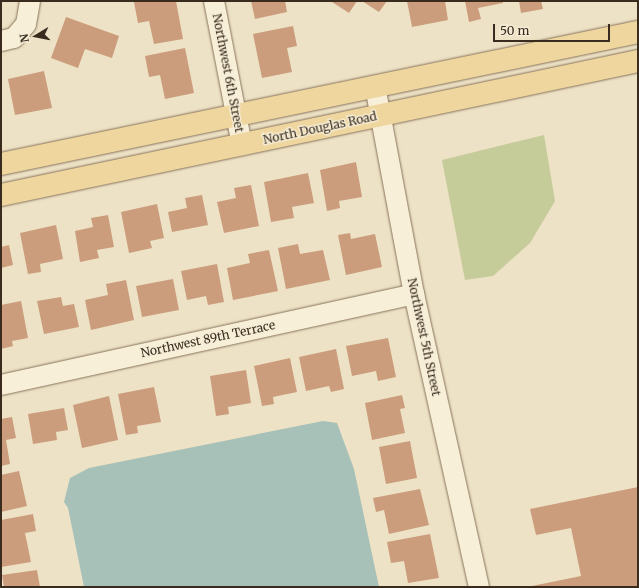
<!DOCTYPE html>
<style>
body{margin:0}
#map{position:relative;width:639px;height:588px;overflow:hidden;background:#ede2c5;font-family:Merriweather,serif}
div>[style]{position:absolute}
[style*='--x']{left:calc(var(--x)*1px);top:calc(var(--y)*1px);width:calc(var(--w)*1px);rotate:calc(var(--a)*1deg)}
.green>*{inset:0;background:#c5cb99}
.water>*{inset:0;background:#a7c1b9}
.building>*{inset:0;background:#cb9d7c}
.roads{filter:drop-shadow(0 0 1px #88735c) drop-shadow(0 0 1px #88735c)}
.minor>*{height:20px;margin:-10px;padding:0 10px;transform-origin:10px;border-radius:10px;background:#f8efd9}
.major>*{height:22px;margin:-11px;padding:0 11px;transform-origin:11px;border-radius:11px;background:#efd69e}
span{translate:-50% -50%;white-space:nowrap;text-align:center;line-height:1.15;-webkit-text-stroke:3px #f5ecd5;paint-order:stroke}
.street-label{font-size:12px;color:#392c1f}
.frame{position:absolute;inset:0;border:2px solid #392c1f;pointer-events:none}
.north{position:absolute;left:16px;top:16px;width:40px;height:40px;-webkit-text-stroke:3px #f5ecd5;paint-order:stroke;rotate:260deg;font-size:11px;font-weight:700;line-height:16px;text-align:center;color:#392c1f}
.north::after{content:'';display:block;margin:auto;width:14px;height:18px;background:#392c1f;clip-path:polygon(50% 0,100% 100%,50% 72%,0 100%)}
.scale{position:absolute;left:493px;top:24px;width:117px;height:18px;box-sizing:border-box;border:2px solid #392c1f;border-top:0;padding-left:5px;font-size:12px;line-height:14px;white-space:nowrap;color:#392c1f;-webkit-text-stroke:3px #f5ecd5;paint-order:stroke}
</style>
<div id="map">
<div class="green">
<i style="clip-path:polygon(544px 135px,555px 201px,530px 243px,493px 276px,465px 280px,442px 160px)"></i>
</div>
<div class="water">
<i style="clip-path:polygon(323px 421px,337px 423px,354px 469px,379px 587px,84px 587px,68px 508px,64px 502px,70px 478px,89px 468px)"></i>
</div>
<div class="building">
<i style="clip-path:polygon(140px 1px,176px 1px,183px 39px,154px 44px,149px 21px,138px 23px,134px 2px)"></i>
<i style="clip-path:polygon(251px 1px,285px 1px,287px 12px,255px 19px)"></i>
<i style="clip-path:polygon(333px 1px,357px 1px,349px 13px,332px 2px)"></i>
<i style="clip-path:polygon(362px 1px,387px 1px,379px 12px)"></i>
<i style="clip-path:polygon(407px 1px,445px 1px,448px 20px,412px 27px)"></i>
<i style="clip-path:polygon(465px 1px,503px 1px,503px 3px,478px 8px,481px 19px,469px 22px)"></i>
<i style="clip-path:polygon(519px 1px,541px 1px,543px 9px,521px 13px)"></i>
<i style="clip-path:polygon(66px 17px,119px 36px,112px 58px,85px 49px,78px 68px,51px 58px)"></i>
<i style="clip-path:polygon(293px 26px,297px 46px,287px 48px,292px 72px,262px 78px,253px 34px)"></i>
<i style="clip-path:polygon(185px 48px,194px 93px,165px 99px,160px 75px,149px 77px,145px 56px)"></i>
<i style="clip-path:polygon(44px 71px,52px 108px,15px 115px,8px 79px)"></i>
<i style="clip-path:polygon(356px 162px,362px 197px,339px 201px,340px 208px,327px 211px,320px 170px)"></i>
<i style="clip-path:polygon(308px 173px,314px 203px,292px 207px,294px 218px,271px 222px,264px 182px)"></i>
<i style="clip-path:polygon(251px 185px,259px 226px,224px 233px,217px 202px,236px 198px,234px 188px)"></i>
<i style="clip-path:polygon(202px 195px,208px 225px,172px 232px,168px 212px,187px 208px,185px 198px)"></i>
<i style="clip-path:polygon(157px 204px,164px 238px,150px 241px,152px 248px,129px 253px,121px 212px)"></i>
<i style="clip-path:polygon(108px 215px,114px 247px,97px 250px,99px 258px,80px 262px,75px 231px,93px 227px,91px 218px)"></i>
<i style="clip-path:polygon(56px 225px,63px 259px,40px 264px,41px 272px,28px 274px,20px 233px)"></i>
<i style="clip-path:polygon(350px 233px,351px 239px,375px 234px,382px 267px,346px 275px,338px 235px)"></i>
<i style="clip-path:polygon(298px 244px,300px 254px,323px 250px,330px 280px,286px 289px,278px 248px)"></i>
<i style="clip-path:polygon(9px 245px,13px 265px,1px 268px,1px 247px)"></i>
<i style="clip-path:polygon(269px 250px,278px 291px,233px 300px,227px 268px,250px 263px,248px 254px)"></i>
<i style="clip-path:polygon(217px 264px,224px 302px,208px 305px,206px 296px,187px 300px,181px 271px)"></i>
<i style="clip-path:polygon(173px 279px,179px 310px,142px 317px,136px 286px)"></i>
<i style="clip-path:polygon(126px 280px,134px 320px,91px 330px,85px 300px,108px 295px,106px 284px)"></i>
<i style="clip-path:polygon(61px 297px,63px 306px,74px 304px,79px 327px,44px 334px,37px 301px)"></i>
<i style="clip-path:polygon(21px 301px,28px 338px,12px 341px,13px 346px,1px 349px,1px 305px)"></i>
<i style="clip-path:polygon(388px 338px,396px 377px,378px 381px,376px 371px,352px 376px,346px 346px)"></i>
<i style="clip-path:polygon(336px 349px,344px 389px,331px 392px,329px 386px,306px 391px,299px 357px)"></i>
<i style="clip-path:polygon(290px 358px,297px 392px,273px 397px,274px 404px,262px 406px,254px 366px)"></i>
<i style="clip-path:polygon(246px 370px,251px 403px,228px 407px,229px 414px,216px 416px,210px 376px)"></i>
<i style="clip-path:polygon(154px 387px,161px 422px,137px 426px,138px 433px,126px 435px,118px 394px)"></i>
<i style="clip-path:polygon(402px 395px,405px 408px,400px 409px,405px 433px,372px 440px,365px 403px)"></i>
<i style="clip-path:polygon(109px 396px,118px 440px,82px 448px,73px 405px)"></i>
<i style="clip-path:polygon(64px 408px,68px 430px,56px 432px,57px 440px,33px 444px,28px 414px)"></i>
<i style="clip-path:polygon(12px 417px,16px 438px,6px 440px,10px 464px,1px 466px,1px 419px)"></i>
<i style="clip-path:polygon(410px 441px,417px 478px,386px 484px,379px 447px)"></i>
<i style="clip-path:polygon(19px 471px,27px 506px,1px 512px,1px 475px)"></i>
<i style="clip-path:polygon(638px 487px,638px 587px,527px 587px,581px 576px,571px 528px,536px 535px,530px 509px)"></i>
<i style="clip-path:polygon(420px 489px,429px 525px,389px 534px,384px 510px,376px 512px,373px 498px)"></i>
<i style="clip-path:polygon(33px 514px,36px 531px,25px 533px,31px 562px,1px 567px,1px 520px)"></i>
<i style="clip-path:polygon(430px 534px,439px 578px,408px 583px,404px 561px,391px 563px,387px 542px)"></i>
<i style="clip-path:polygon(37px 570px,40px 587px,4px 587px,2px 575px)"></i>
</div>
<div class="roads">
<div class="minor">
<i style="--x:214;--y:1;--w:147;--a:79"></i>
<i style="--x:1;--y:41;--w:13;--a:-13"></i>
<i style="--x:14;--y:38;--w:18;--a:-49"></i>
<i style="--x:26;--y:24;--w:23;--a:-80"></i>
<i style="--x:375;--y:86;--w:212;--a:79.4"></i>
<i style="--x:414;--y:294;--w:300;--a:77.5"></i>
<i style="--x:1;--y:385;--w:423;--a:-12.4"></i>
</div>
<div class="major">
<i style="--x:1;--y:164;--w:651;--a:-11.71"></i>
<i style="--x:1;--y:195;--w:651;--a:-11.88"></i>
</div>
</div>
<div class="street-label">
<span style="left:228px;top:73px;rotate:79deg">Northwest 6th Street</span>
<span style="left:320px;top:128px;rotate:-12deg">North Douglas Road</span>
<span style="left:424px;top:337px;rotate:78deg">Northwest 5th Street</span>
<span style="left:208px;top:339px;rotate:-12deg">Northwest 89th Terrace</span>
</div>
<div class="frame"></div>
<div class="north">N</div>
<div class="scale">50 m</div>
</div>
